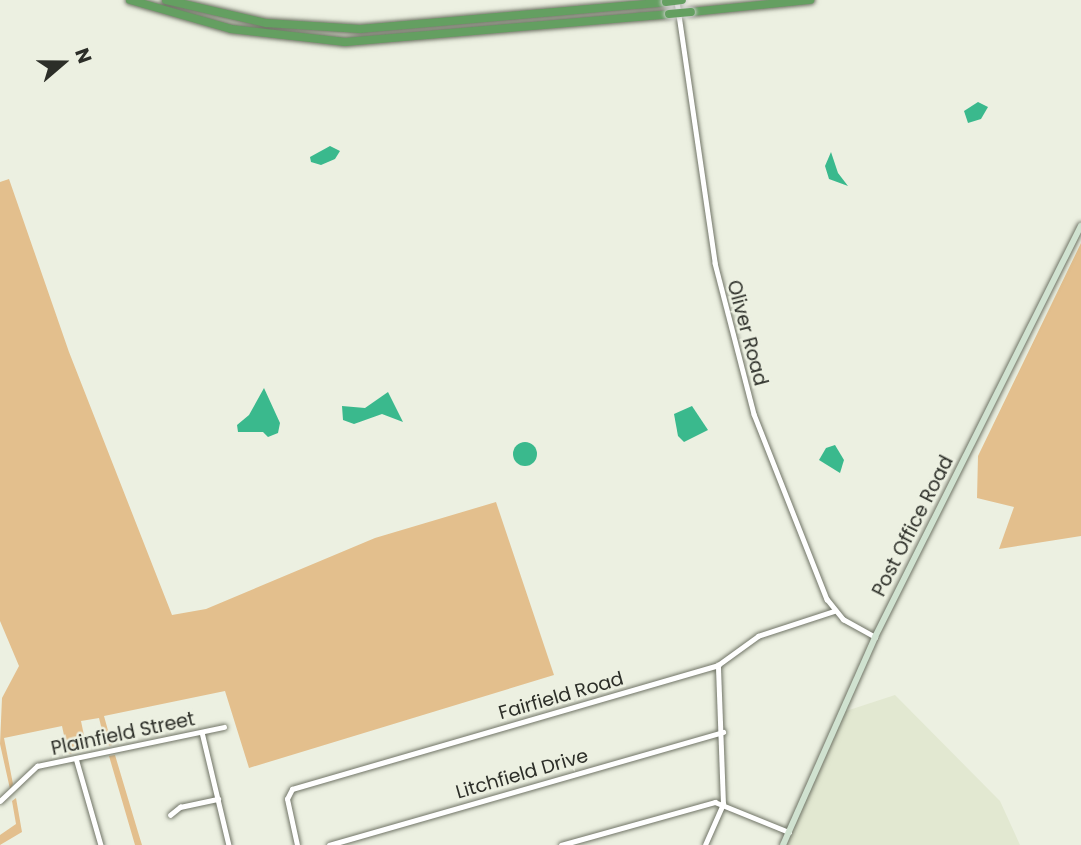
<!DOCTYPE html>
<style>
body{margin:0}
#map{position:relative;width:1081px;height:845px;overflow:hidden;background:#ecf0e1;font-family:Poppins,sans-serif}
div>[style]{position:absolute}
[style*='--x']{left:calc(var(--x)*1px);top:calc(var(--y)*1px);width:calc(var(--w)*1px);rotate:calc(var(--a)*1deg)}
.built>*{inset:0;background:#e2e8d1}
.green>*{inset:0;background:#e3bf8d}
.water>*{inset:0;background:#3ab98d}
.round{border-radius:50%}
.roads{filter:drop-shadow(0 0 2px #707466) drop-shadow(0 0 2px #707466)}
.street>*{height:4.5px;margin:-2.25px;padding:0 2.25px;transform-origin:2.25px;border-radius:2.25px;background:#fff}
.secondary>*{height:6px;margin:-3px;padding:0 3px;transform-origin:3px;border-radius:3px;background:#d0e2d0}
.highway>*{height:8px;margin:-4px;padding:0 4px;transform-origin:4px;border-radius:4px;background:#649f61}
.bridges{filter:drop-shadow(0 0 2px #d1d1d0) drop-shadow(0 0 2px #d1d1d0)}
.highway-bridge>*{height:8px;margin:-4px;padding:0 4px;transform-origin:4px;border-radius:4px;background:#649f61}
span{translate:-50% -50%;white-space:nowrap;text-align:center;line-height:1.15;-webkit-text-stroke:5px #ecf0e1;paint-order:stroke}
.street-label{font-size:19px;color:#2c2e28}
.north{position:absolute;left:28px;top:28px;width:70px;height:70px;-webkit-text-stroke:5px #ecf0e1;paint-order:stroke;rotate:70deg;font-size:19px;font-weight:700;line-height:28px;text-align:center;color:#2c2e28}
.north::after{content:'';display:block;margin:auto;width:24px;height:32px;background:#2c2e28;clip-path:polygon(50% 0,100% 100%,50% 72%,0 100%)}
</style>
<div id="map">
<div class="built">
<i style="clip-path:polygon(895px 695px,1000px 801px,1020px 845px,782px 845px,843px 712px)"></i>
</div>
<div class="green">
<i style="clip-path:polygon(9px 179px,69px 352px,172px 615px,206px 609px,375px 538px,496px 502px,554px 675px,249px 768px,225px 691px,104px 716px,112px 745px,106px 746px,99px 718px,81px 721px,87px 750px,68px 754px,62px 726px,4px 738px,13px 784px,10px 789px,0 744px,2px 698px,19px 666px,0 621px,0 182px)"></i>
<i style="clip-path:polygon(1081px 243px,1081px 536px,999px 549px,1014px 507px,977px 498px,978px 456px)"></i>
<i style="clip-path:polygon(115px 755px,138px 832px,142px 845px,135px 845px,109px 756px)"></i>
<i style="clip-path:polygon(16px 798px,22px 832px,0 845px,0 835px,16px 824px,12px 801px)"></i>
</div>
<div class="water">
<i style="clip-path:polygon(978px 102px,988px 107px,981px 119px,968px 123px,964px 111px)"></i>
<i style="clip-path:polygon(330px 146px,340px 151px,335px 159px,321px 165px,311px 162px,310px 157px)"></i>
<i style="clip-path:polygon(831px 152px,838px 173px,848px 186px,829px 179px,825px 166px)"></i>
<i style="clip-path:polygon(264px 388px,280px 423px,278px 433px,268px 437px,263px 432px,238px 432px,237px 425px,249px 415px)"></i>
<i style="clip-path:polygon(388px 392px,403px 422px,382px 414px,354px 424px,343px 420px,342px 406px,365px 408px)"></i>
<i style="clip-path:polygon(692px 406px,708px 430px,684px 442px,678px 436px,674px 414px)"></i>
<i class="round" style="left:513px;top:442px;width:24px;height:24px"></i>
<i style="clip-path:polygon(835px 445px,844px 460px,840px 473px,819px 460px,826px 448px)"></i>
</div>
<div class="roads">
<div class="street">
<i style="--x:677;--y:1;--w:265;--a:81.7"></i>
<i style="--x:715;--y:263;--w:156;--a:75.5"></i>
<i style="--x:754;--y:414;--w:199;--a:68.5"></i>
<i style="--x:827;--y:599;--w:26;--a:51"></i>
<i style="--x:843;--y:619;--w:37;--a:29"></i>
<i style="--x:202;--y:732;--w:116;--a:76.6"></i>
<i style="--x:76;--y:758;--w:91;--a:74"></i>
<i style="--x:0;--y:801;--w:51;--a:-43.4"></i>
<i style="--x:37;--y:766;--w:191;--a:-11.8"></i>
<i style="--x:170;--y:815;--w:13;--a:-39"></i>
<i style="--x:180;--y:807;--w:39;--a:-12"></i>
<i style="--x:297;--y:845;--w:47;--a:-102.3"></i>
<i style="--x:287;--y:799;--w:11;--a:-63"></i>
<i style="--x:292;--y:789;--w:444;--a:-16.2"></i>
<i style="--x:718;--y:665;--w:49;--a:-35.9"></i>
<i style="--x:758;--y:636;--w:80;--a:-18.2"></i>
<i style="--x:329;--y:845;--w:410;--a:-16"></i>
<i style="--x:561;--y:845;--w:160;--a:-15.6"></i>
<i style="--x:715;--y:802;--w:80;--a:22.1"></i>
<i style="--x:705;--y:845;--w:45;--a:-66.3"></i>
<i style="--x:723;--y:804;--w:139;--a:-92.1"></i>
</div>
<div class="secondary">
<i style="--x:783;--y:845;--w:227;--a:-66.1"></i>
<i style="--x:875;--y:637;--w:460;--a:-63.4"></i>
</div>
<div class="highway">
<i style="--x:130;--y:0;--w:105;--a:16"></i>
<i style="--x:231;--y:29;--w:115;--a:6.5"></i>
<i style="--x:345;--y:42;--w:325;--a:-4.9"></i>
<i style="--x:166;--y:0;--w:103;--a:13"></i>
<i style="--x:266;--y:23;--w:94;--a:3.7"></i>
<i style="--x:360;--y:29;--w:307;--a:-5"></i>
<i style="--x:691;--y:12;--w:120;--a:-5.8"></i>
</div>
</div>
<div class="bridges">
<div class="highway-bridge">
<i style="--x:666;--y:2;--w:16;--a:-7"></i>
<i style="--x:669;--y:14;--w:22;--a:-5"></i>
</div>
</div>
<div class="street-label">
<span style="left:747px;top:333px;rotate:75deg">Oliver Road</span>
<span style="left:913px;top:526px;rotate:-63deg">Post Office Road</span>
<span style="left:561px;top:696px;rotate:-16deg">Fairfield Road</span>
<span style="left:123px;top:734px;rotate:-12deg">Plainfield Street</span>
<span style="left:522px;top:774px;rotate:-16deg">Litchfield Drive</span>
</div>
<div class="north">N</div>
</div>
